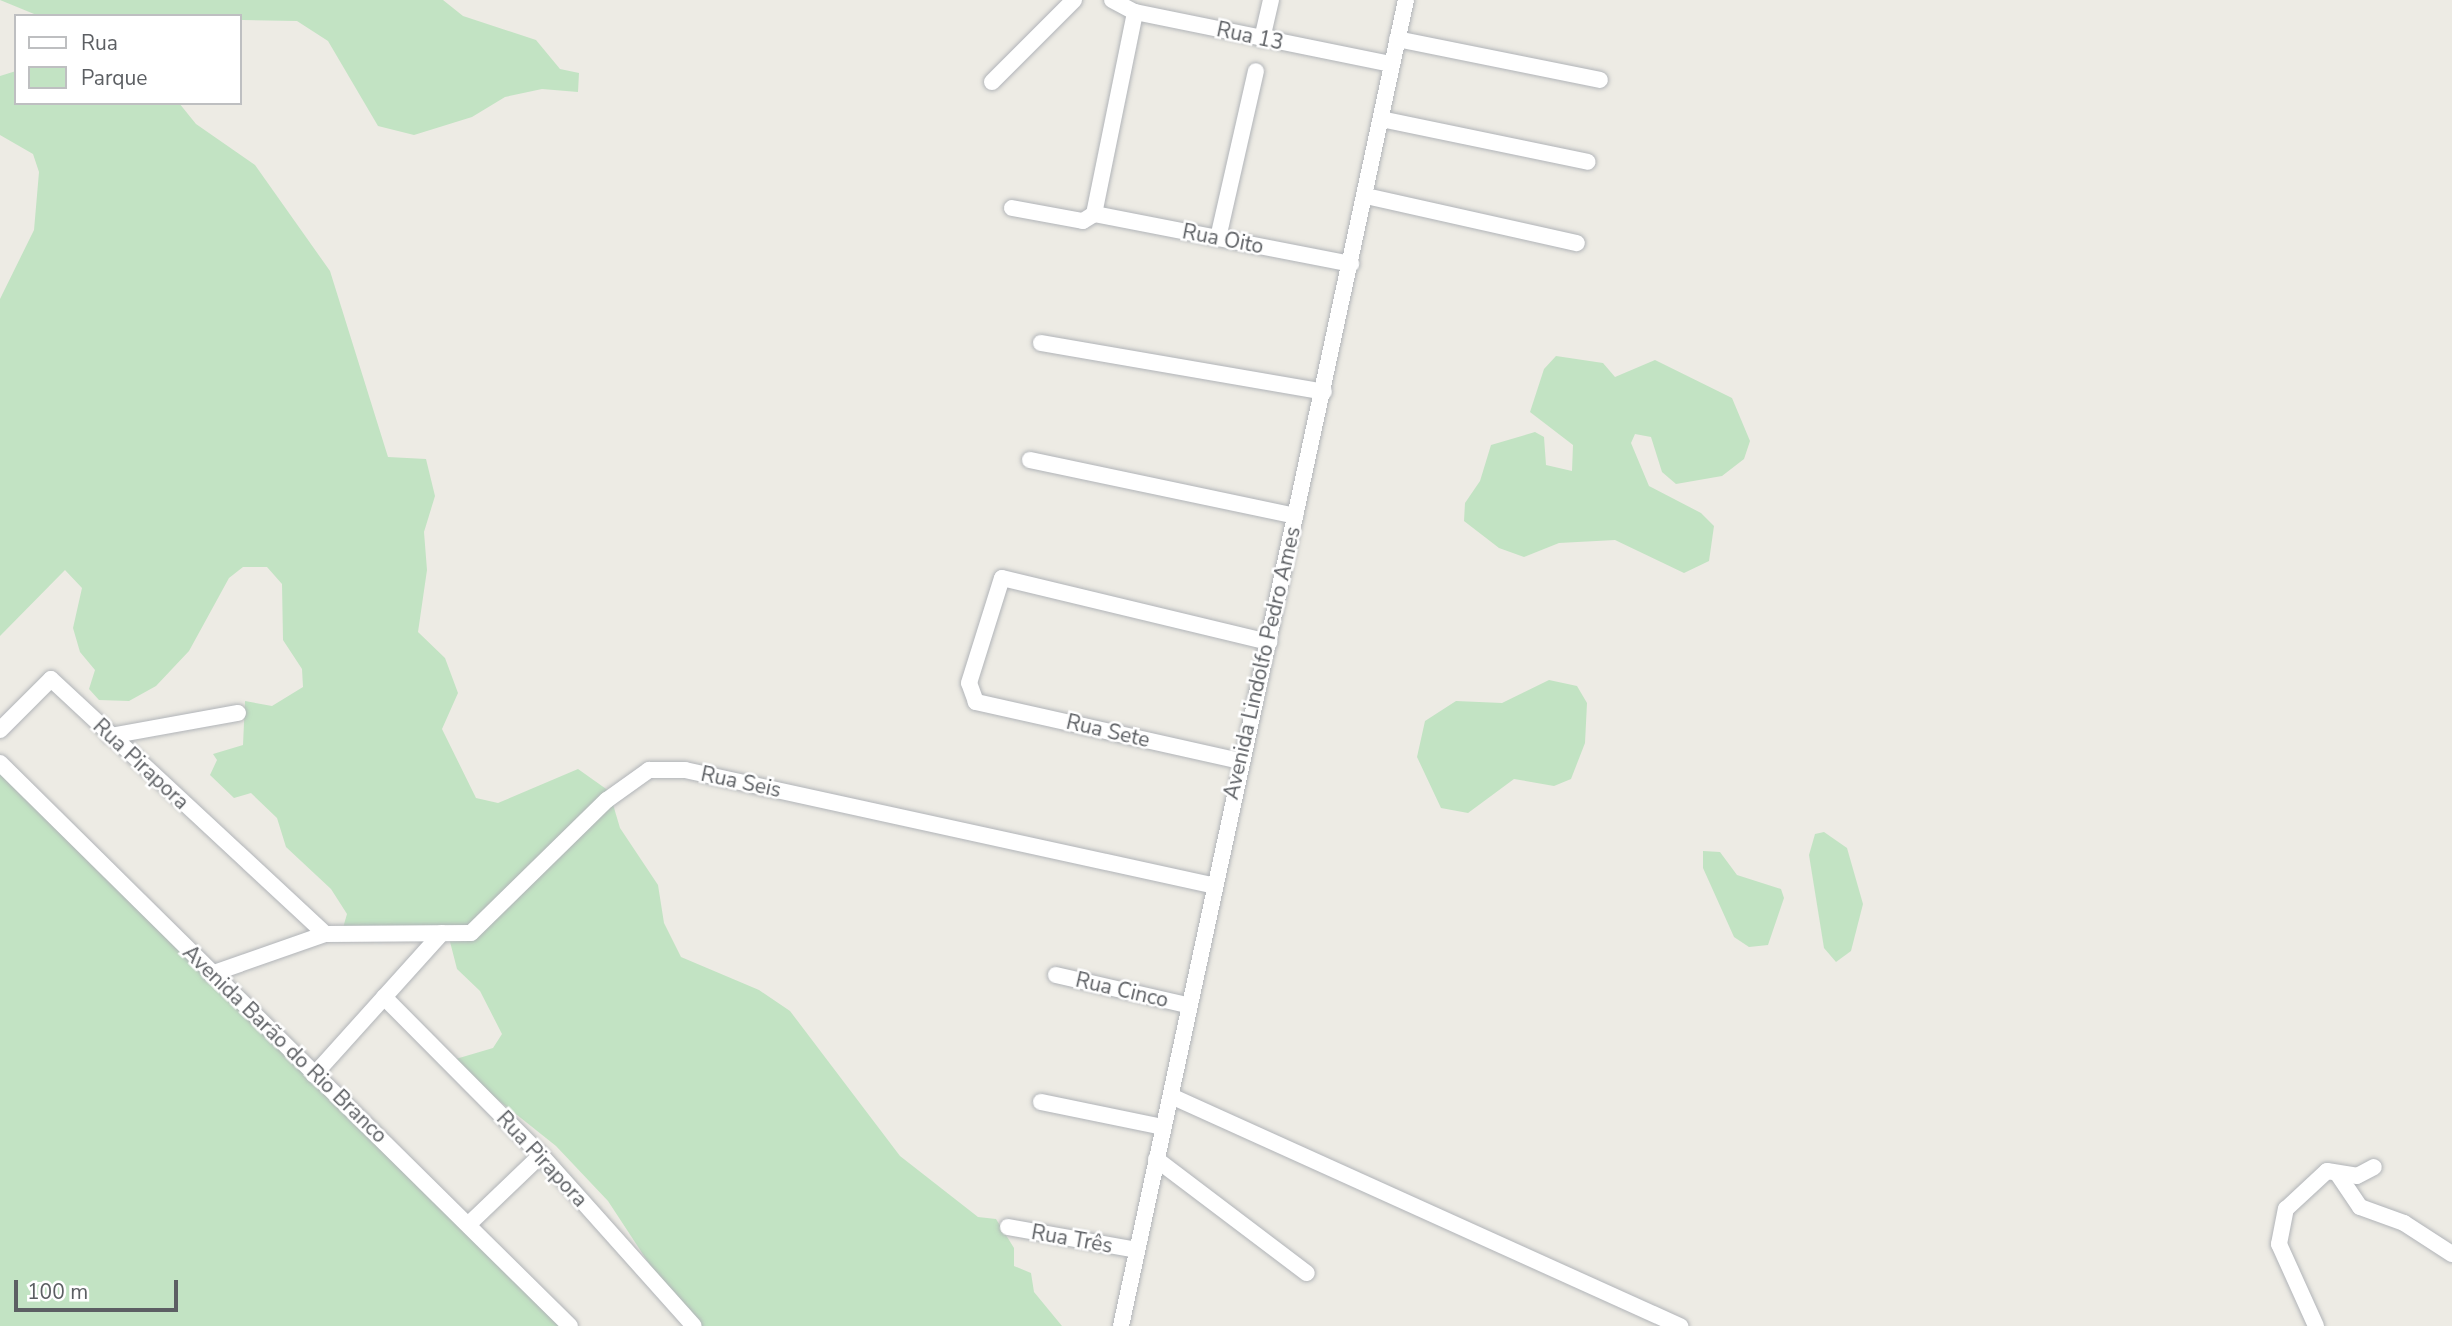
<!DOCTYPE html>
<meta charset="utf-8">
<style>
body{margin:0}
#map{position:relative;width:2452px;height:1326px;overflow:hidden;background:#edebe4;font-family:"Nunito Sans",sans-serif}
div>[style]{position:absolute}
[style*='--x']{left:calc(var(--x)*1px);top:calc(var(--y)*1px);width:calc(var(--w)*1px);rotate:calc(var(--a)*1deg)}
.green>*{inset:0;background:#c2e3c3}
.roads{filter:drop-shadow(0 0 2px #b1b4b8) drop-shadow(0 0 2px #b1b4b8)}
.minor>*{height:16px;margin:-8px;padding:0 8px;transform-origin:8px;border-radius:8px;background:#fff}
span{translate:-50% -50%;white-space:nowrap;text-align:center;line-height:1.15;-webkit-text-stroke:5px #fff;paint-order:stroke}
.street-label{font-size:21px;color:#5c5f63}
.legend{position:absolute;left:14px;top:14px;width:228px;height:91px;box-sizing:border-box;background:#fff;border:2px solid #bebfc1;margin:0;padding:9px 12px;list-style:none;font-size:21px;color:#5c5f63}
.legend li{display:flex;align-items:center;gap:14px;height:35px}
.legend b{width:35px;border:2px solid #bebfc1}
.scale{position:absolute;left:14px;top:1280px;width:164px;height:32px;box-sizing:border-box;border:4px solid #5c5f63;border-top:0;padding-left:9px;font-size:21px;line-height:24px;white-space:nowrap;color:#5c5f63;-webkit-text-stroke:5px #fff;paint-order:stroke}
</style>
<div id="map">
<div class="green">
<i style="clip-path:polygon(0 0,443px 0,463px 16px,536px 40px,560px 69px,579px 73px,578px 92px,542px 89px,505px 97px,472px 117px,414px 135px,378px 126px,328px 41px,297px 21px,39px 16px)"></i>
<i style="clip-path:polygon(16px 71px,16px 103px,179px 103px,196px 124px,255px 165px,330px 271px,388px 457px,426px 459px,435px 496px,424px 532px,427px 570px,418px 632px,445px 658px,458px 693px,442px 729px,476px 798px,498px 803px,578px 769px,609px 791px,620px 828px,658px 885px,664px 923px,681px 957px,759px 990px,790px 1011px,900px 1156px,978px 1217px,996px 1219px,1014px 1248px,1014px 1266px,1031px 1273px,1034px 1292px,1062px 1326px,700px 1326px,669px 1294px,608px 1201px,556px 1146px,449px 1061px,493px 1048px,502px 1034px,480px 991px,457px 969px,447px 930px,342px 931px,347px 914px,331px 889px,286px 847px,277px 818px,251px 793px,234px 798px,210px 775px,217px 760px,213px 754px,243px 745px,245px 701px,272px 706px,303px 687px,302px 669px,283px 640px,282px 584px,267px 567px,243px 567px,229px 578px,189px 651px,156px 686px,129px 701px,99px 700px,89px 689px,95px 670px,80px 652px,73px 628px,82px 588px,65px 570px,0 636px,0 299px,34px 230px,39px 172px,33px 154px,0 135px,0 76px)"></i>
<i style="clip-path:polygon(1556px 356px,1603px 363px,1615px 377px,1655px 360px,1732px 398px,1750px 441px,1744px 459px,1722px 476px,1676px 484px,1662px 472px,1651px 437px,1635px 434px,1631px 443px,1649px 486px,1701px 513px,1714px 526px,1709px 561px,1684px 573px,1615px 540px,1559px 543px,1524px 557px,1499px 548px,1464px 521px,1465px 503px,1480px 481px,1491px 445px,1535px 432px,1544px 437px,1546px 465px,1572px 471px,1573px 445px,1530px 412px,1544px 369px)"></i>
<i style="clip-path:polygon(1549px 680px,1577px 686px,1587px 703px,1585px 743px,1571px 779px,1554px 786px,1514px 779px,1468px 813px,1441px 808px,1417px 757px,1425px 721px,1456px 701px,1502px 703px)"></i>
<i style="clip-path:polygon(0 768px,566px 1326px,0 1326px)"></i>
<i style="clip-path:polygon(1824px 832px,1847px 848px,1863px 904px,1851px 951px,1836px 962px,1824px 948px,1809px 855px,1815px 834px)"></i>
<i style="clip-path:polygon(1703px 851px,1720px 852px,1737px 875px,1781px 889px,1784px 898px,1768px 945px,1749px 947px,1734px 937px,1703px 868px)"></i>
</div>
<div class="roads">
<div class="minor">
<i style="--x:1112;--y:0;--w:26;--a:28"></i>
<i style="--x:1135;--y:12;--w:261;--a:11.5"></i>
<i style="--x:1262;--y:39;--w:40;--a:-77"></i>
<i style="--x:1397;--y:39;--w:207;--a:11.4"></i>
<i style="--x:992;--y:82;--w:116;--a:-45"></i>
<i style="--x:1381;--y:119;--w:211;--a:11.7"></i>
<i style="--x:1366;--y:196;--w:216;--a:12.6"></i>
<i style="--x:1012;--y:208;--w:72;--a:10.4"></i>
<i style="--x:1083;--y:221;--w:13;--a:-32"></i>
<i style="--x:1094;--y:214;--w:206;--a:-78.5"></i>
<i style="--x:1094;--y:214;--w:262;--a:11"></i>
<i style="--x:1218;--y:238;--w:171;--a:-77.2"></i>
<i style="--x:1041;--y:343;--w:287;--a:9.8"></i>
<i style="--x:1030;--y:460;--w:271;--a:11.9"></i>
<i style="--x:0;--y:730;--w:72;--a:-45"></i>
<i style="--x:51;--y:679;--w:374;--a:42.9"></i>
<i style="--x:110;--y:736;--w:130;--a:-10.2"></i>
<i style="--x:1240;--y:761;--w:271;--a:-167.4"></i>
<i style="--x:976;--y:702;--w:20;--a:-110"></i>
<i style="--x:969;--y:683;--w:110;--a:-72.6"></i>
<i style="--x:1002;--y:578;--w:275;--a:13.5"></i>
<i style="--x:0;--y:763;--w:801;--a:44.65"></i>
<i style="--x:211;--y:974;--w:121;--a:-19.3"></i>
<i style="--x:325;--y:934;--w:146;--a:-0.4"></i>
<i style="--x:471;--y:933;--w:190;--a:-44.4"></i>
<i style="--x:607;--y:800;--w:52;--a:-35.5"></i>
<i style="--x:649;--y:770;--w:36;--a:0"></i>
<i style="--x:685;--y:770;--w:538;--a:12.33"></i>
<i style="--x:1056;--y:975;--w:134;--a:12.9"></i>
<i style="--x:384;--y:997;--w:223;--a:45.2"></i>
<i style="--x:541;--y:1155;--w:229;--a:48.2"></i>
<i style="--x:314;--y:1075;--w:191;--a:-48"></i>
<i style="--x:1171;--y:1096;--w:559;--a:24.32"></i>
<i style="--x:1041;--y:1102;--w:125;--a:11.6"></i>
<i style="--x:1156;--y:1159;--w:189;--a:37.1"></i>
<i style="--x:2337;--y:1173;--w:41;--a:55.9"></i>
<i style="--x:2360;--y:1207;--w:47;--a:20"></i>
<i style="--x:2404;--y:1223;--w:57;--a:32.9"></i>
<i style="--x:470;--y:1223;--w:98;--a:-43.8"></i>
<i style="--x:1008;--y:1227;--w:131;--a:10.1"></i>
<i style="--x:1121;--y:1326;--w:1356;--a:-77.87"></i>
<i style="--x:2316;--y:1326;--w:90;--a:-114.3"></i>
<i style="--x:2279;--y:1244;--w:36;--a:-79"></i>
<i style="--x:2286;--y:1209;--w:56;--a:-42.8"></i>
<i style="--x:2327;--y:1171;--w:30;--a:9"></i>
<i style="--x:2357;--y:1176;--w:19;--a:-28"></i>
</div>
</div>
<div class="street-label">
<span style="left:1250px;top:36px;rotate:12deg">Rua 13</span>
<span style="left:1223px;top:239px;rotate:11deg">Rua Oito</span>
<span style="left:1262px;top:663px;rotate:-77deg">Avenida Lindolfo Pedro Ames</span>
<span style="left:1108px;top:731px;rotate:13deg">Rua Sete</span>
<span style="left:141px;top:764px;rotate:43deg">Rua Pirapora</span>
<span style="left:741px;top:782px;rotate:12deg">Rua Seis</span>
<span style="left:1122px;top:990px;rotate:13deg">Rua Cinco</span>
<span style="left:285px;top:1044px;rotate:44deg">Avenida Barão do Rio Branco</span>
<span style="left:542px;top:1159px;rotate:47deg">Rua Pirapora</span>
<span style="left:1072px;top:1239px;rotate:10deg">Rua Três</span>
</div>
<ul class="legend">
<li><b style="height:9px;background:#fff"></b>Rua</li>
<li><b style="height:19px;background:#c2e3c3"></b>Parque</li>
</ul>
<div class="scale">100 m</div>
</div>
